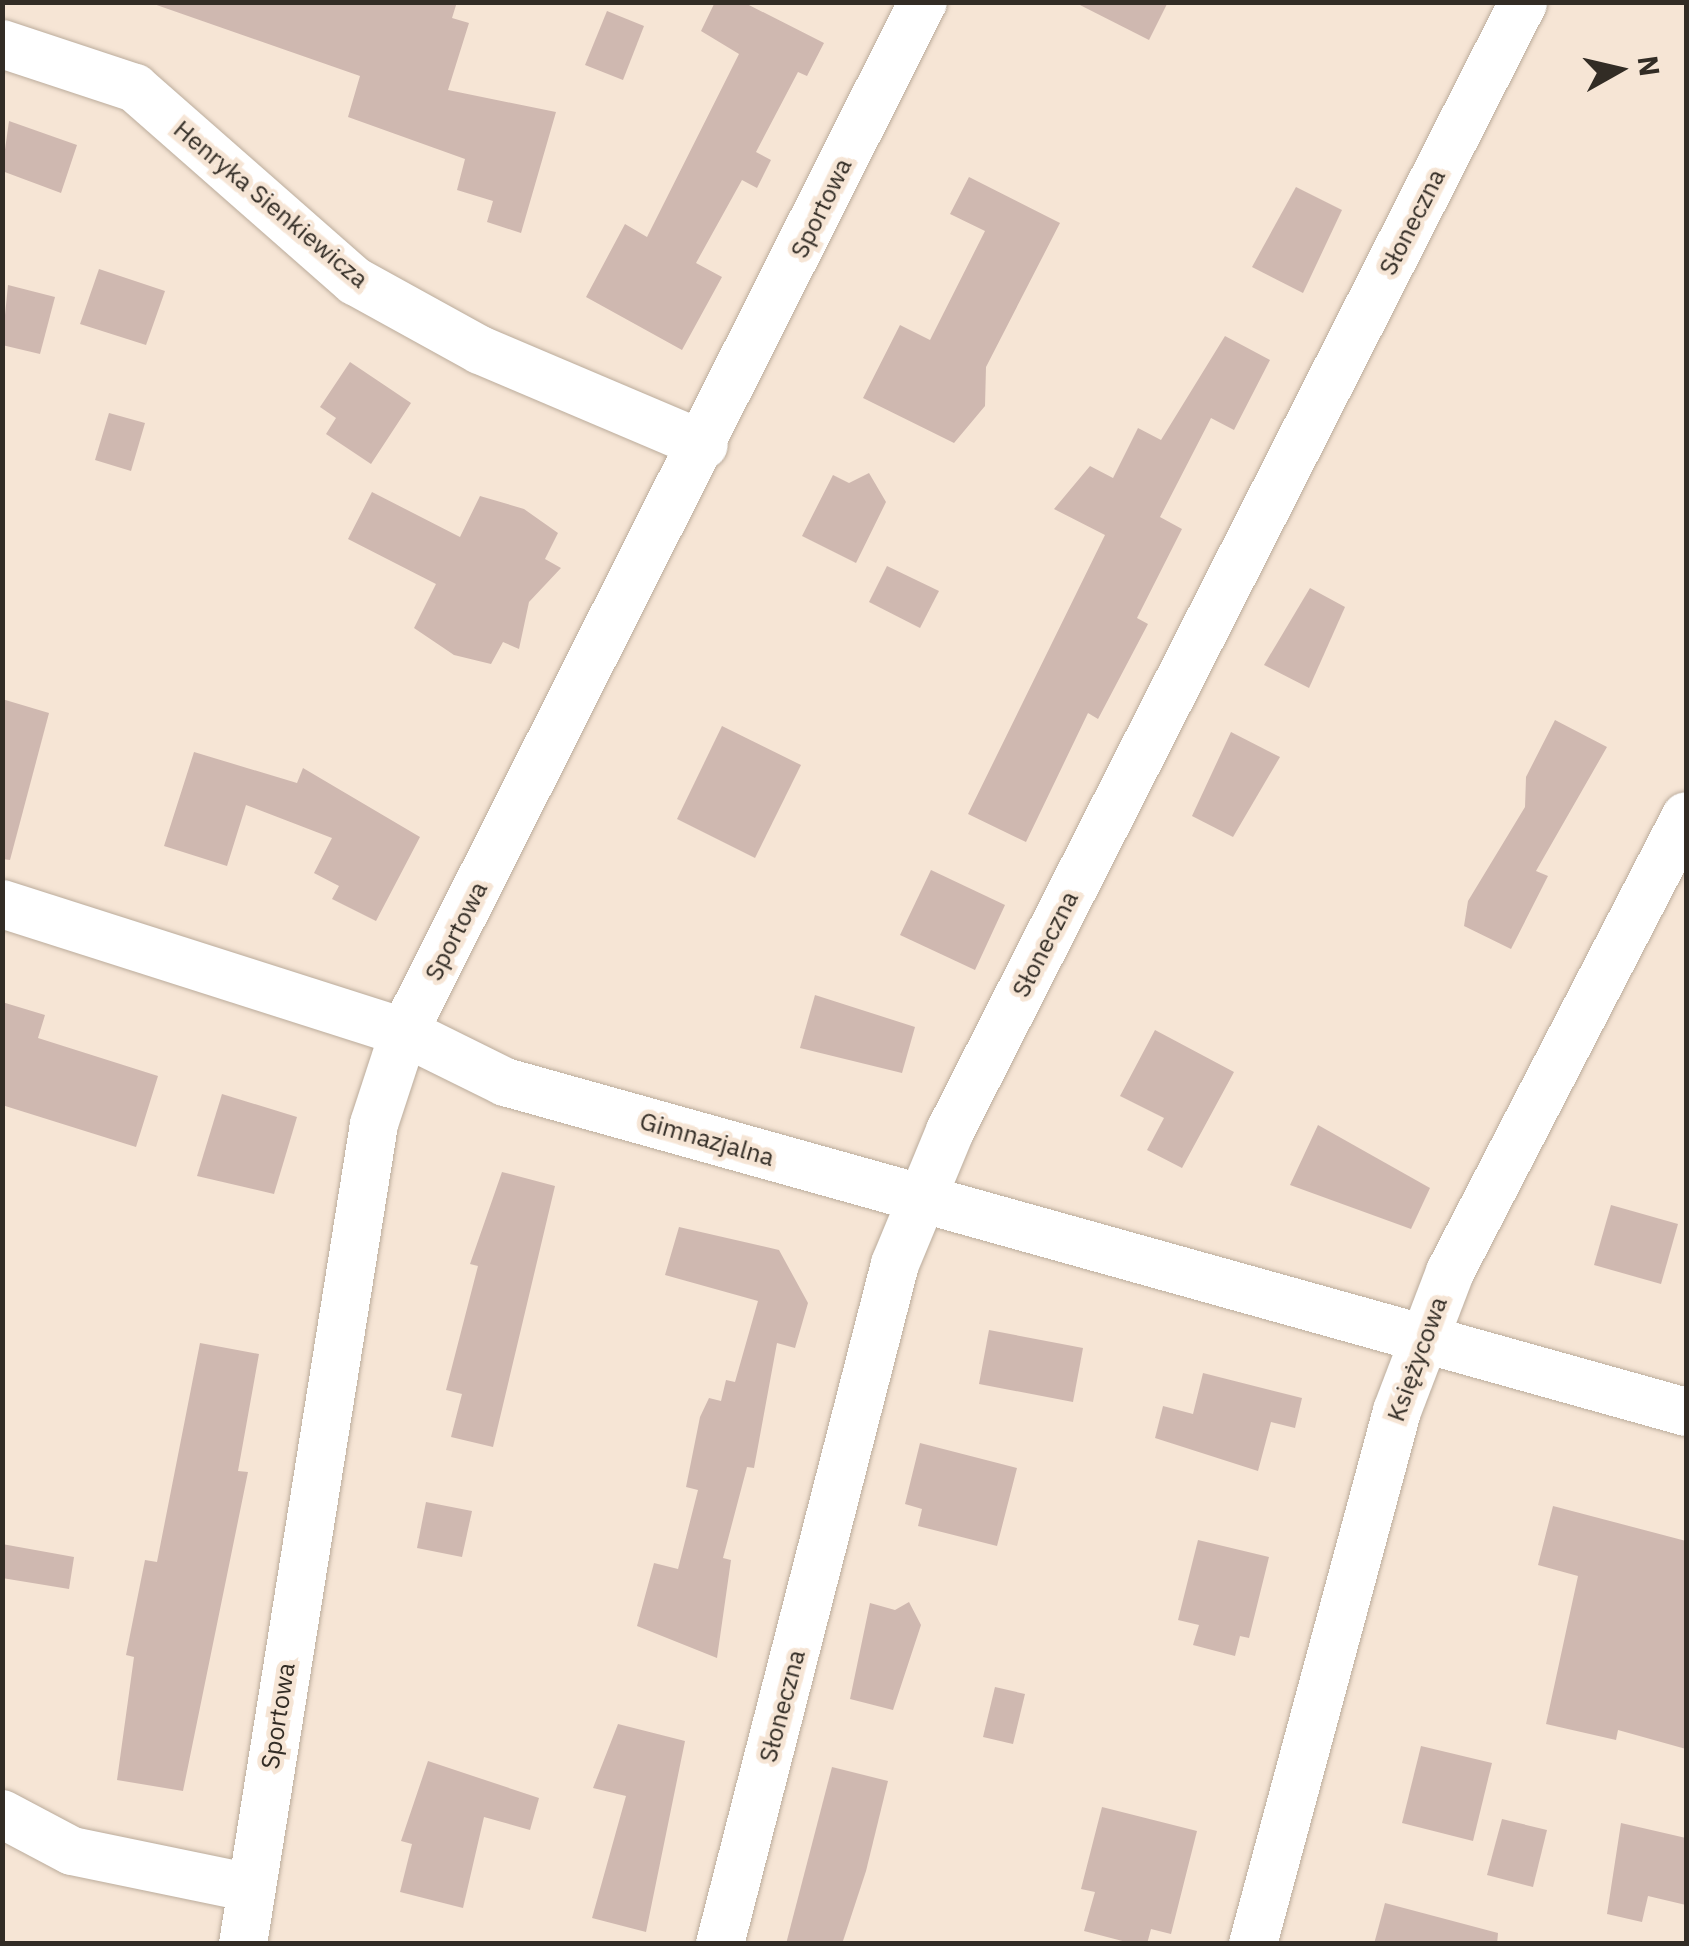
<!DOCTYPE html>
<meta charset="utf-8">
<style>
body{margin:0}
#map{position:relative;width:1689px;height:1946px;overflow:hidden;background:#f6e5d5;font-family:"IBM Plex Sans",sans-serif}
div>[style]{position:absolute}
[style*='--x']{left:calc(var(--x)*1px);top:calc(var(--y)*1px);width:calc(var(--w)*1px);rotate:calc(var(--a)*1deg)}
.building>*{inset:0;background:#cfb8b0}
.roads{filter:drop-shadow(0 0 2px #bbac9c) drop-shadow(0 0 2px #bbac9c)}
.minor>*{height:48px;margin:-24px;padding:0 24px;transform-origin:24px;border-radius:24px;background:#fff}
span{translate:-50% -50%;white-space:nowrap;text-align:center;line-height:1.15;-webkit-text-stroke:9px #f6e5d5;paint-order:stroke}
.street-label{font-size:25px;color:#322c25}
.frame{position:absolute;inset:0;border:5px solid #322c25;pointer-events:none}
.north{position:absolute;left:1569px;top:20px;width:100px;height:100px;-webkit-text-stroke:8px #f6e5d5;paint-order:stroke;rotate:82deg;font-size:28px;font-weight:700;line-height:40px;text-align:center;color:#322c25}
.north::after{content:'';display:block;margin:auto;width:35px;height:45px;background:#322c25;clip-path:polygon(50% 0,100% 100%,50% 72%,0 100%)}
</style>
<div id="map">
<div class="building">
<i style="clip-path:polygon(148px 2px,457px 2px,452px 18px,469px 23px,448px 90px,556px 112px,521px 233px,487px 222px,493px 201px,457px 190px,465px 159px,348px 117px,360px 76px)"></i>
<i style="clip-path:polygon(715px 2px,743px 2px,824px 43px,807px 76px,798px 72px,756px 152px,771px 160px,757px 188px,742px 180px,696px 263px,722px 277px,682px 350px,586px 297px,625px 224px,647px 237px,739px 54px,701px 31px)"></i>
<i style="clip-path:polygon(1074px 2px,1168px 2px,1149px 40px)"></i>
<i style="clip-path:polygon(607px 11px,644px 26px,623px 80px,585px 65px)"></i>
<i style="clip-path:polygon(9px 121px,77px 145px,61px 193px,2px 171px)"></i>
<i style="clip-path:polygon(969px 177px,1060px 223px,986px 367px,985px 406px,954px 443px,863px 398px,900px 325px,930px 340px,985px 231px,950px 214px)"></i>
<i style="clip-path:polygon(1296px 187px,1342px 210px,1303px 293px,1252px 267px)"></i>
<i style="clip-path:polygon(99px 269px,165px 291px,146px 345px,80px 324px)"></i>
<i style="clip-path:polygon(8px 285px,55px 297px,40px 354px,2px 345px)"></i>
<i style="clip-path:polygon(1225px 336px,1270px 360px,1234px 430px,1211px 418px,1160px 517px,1182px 529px,1137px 618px,1148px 624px,1098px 719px,1088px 713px,1026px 842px,968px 814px,1105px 535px,1054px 509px,1090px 466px,1113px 478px,1138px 428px,1161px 440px)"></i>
<i style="clip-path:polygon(350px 362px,411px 403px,371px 464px,326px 434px,336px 418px,320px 407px)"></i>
<i style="clip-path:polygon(109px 413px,145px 423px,131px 471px,95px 460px)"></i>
<i style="clip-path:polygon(869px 473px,886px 502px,856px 563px,802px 536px,833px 475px,849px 483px)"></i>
<i style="clip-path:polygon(372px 492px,460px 537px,480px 496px,524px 509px,558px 533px,545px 559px,561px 568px,529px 602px,519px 649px,503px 642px,491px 664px,454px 655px,414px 628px,436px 584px,348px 539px)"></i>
<i style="clip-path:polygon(887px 566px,939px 591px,920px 628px,869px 602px)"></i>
<i style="clip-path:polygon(1310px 588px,1345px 607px,1309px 688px,1264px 665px)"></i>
<i style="clip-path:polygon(2px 699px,49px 713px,10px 860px,2px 859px)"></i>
<i style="clip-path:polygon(1555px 720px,1607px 747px,1536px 871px,1548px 876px,1511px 949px,1464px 926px,1468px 901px,1525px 807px,1526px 777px)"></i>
<i style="clip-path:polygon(722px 726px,801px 765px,755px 858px,677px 819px)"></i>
<i style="clip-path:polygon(1231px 732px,1280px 757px,1233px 837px,1192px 816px)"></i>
<i style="clip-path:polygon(194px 752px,297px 783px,303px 768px,420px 837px,376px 921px,332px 899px,339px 886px,314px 873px,332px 838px,246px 805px,227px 866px,164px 846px)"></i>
<i style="clip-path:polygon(931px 870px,1005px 905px,975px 970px,900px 935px)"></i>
<i style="clip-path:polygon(815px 995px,915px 1027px,902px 1073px,800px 1048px)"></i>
<i style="clip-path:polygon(2px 1002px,45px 1015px,38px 1038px,158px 1076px,136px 1147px,2px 1105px)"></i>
<i style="clip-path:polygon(1155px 1030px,1234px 1072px,1182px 1168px,1147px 1150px,1164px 1118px,1120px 1096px)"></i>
<i style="clip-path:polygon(222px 1094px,297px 1117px,274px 1194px,197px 1176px)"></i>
<i style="clip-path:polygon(1318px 1125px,1430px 1188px,1411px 1229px,1290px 1185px)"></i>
<i style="clip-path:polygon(502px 1172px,555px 1186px,493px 1447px,451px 1437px,462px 1394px,446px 1390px,478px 1266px,470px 1264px)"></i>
<i style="clip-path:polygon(1611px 1205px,1678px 1224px,1661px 1284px,1594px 1265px)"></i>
<i style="clip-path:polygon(679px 1227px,779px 1250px,808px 1303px,795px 1348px,777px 1343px,754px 1468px,747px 1467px,723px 1558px,731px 1560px,717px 1658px,637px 1626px,654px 1563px,678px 1569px,698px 1490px,686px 1487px,700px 1417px,709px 1398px,721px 1401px,726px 1380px,735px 1382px,758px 1301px,665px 1275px)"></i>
<i style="clip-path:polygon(989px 1330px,1083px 1348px,1073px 1402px,979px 1384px)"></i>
<i style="clip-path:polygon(200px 1343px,259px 1354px,238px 1471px,248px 1472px,183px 1791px,117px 1780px,134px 1657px,126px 1655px,145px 1560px,157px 1562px)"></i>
<i style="clip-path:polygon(1203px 1373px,1302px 1398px,1295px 1428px,1271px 1422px,1258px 1471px,1155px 1438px,1163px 1406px,1193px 1414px)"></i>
<i style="clip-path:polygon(920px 1443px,1017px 1468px,997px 1546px,918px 1526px,922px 1509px,905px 1504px)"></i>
<i style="clip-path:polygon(426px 1502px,472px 1511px,462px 1557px,417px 1548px)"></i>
<i style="clip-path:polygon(1553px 1506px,1686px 1541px,1686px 1749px,1618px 1730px,1616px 1740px,1546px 1724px,1578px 1576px,1538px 1565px)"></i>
<i style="clip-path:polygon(1198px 1540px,1269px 1557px,1249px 1638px,1240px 1636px,1235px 1656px,1193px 1645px,1199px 1625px,1178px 1620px)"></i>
<i style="clip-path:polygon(2px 1544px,74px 1557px,69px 1589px,2px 1578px)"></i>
<i style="clip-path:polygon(909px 1602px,921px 1625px,893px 1710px,850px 1699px,870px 1603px,895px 1610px)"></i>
<i style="clip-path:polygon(995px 1687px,1025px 1694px,1013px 1744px,983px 1737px)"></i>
<i style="clip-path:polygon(618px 1724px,685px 1741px,646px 1932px,592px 1918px,626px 1796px,593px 1788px)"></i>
<i style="clip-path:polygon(1421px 1746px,1492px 1763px,1473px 1841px,1402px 1823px)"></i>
<i style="clip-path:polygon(428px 1761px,539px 1798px,530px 1830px,484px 1817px,463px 1908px,400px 1892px,412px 1844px,401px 1841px)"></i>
<i style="clip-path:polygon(832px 1767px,888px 1781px,866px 1871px,842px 1944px,786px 1944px)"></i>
<i style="clip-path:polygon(1102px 1807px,1197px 1831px,1171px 1934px,1151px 1929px,1147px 1944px,1134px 1944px,1084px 1931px,1095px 1892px,1081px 1889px)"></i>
<i style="clip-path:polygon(1502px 1819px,1547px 1830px,1533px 1887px,1487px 1875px)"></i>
<i style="clip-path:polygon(1621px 1823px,1686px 1838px,1686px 1905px,1648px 1896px,1642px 1922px,1607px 1914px)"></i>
<i style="clip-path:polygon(1385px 1903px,1498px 1933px,1497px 1944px,1374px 1944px)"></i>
</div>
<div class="roads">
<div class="minor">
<i style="--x:2;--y:44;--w:140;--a:18.3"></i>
<i style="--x:135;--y:88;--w:293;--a:41.3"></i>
<i style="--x:355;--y:281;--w:143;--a:28.9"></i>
<i style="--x:480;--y:350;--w:243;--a:23"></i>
<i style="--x:2;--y:904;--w:422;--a:17.7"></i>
<i style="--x:404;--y:1032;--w:113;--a:26.3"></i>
<i style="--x:505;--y:1082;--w:1226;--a:15.61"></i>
<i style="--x:2;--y:1814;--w:79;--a:27.9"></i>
<i style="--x:72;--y:1851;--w:183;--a:11.7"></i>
<i style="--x:243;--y:1944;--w:830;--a:-80.92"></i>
<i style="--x:374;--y:1124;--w:97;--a:-71.9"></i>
<i style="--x:404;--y:1032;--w:1153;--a:-63.26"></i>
<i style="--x:720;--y:1944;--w:702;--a:-75.57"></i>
<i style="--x:895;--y:1264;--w:144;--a:-67.5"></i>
<i style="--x:950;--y:1131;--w:1265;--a:-63.07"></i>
<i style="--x:1253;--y:1944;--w:552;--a:-74.88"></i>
<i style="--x:1397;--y:1411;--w:149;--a:-69.1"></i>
<i style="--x:1450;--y:1272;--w:513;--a:-62.64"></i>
</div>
</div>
<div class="street-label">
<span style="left:271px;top:204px;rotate:40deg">Henryka Sienkiewicza</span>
<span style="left:821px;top:208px;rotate:-64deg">Sportowa</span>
<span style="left:1412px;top:222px;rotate:-63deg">Słoneczna</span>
<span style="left:456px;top:931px;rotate:-63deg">Sportowa</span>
<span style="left:1045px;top:944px;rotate:-63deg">Słoneczna</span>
<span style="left:707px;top:1139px;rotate:16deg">Gimnazjalna</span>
<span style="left:1417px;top:1359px;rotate:-70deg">Księżycowa</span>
<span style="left:782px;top:1706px;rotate:-75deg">Słoneczna</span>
<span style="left:278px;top:1716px;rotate:-81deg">Sportowa</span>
</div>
<div class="frame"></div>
<div class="north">N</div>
</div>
